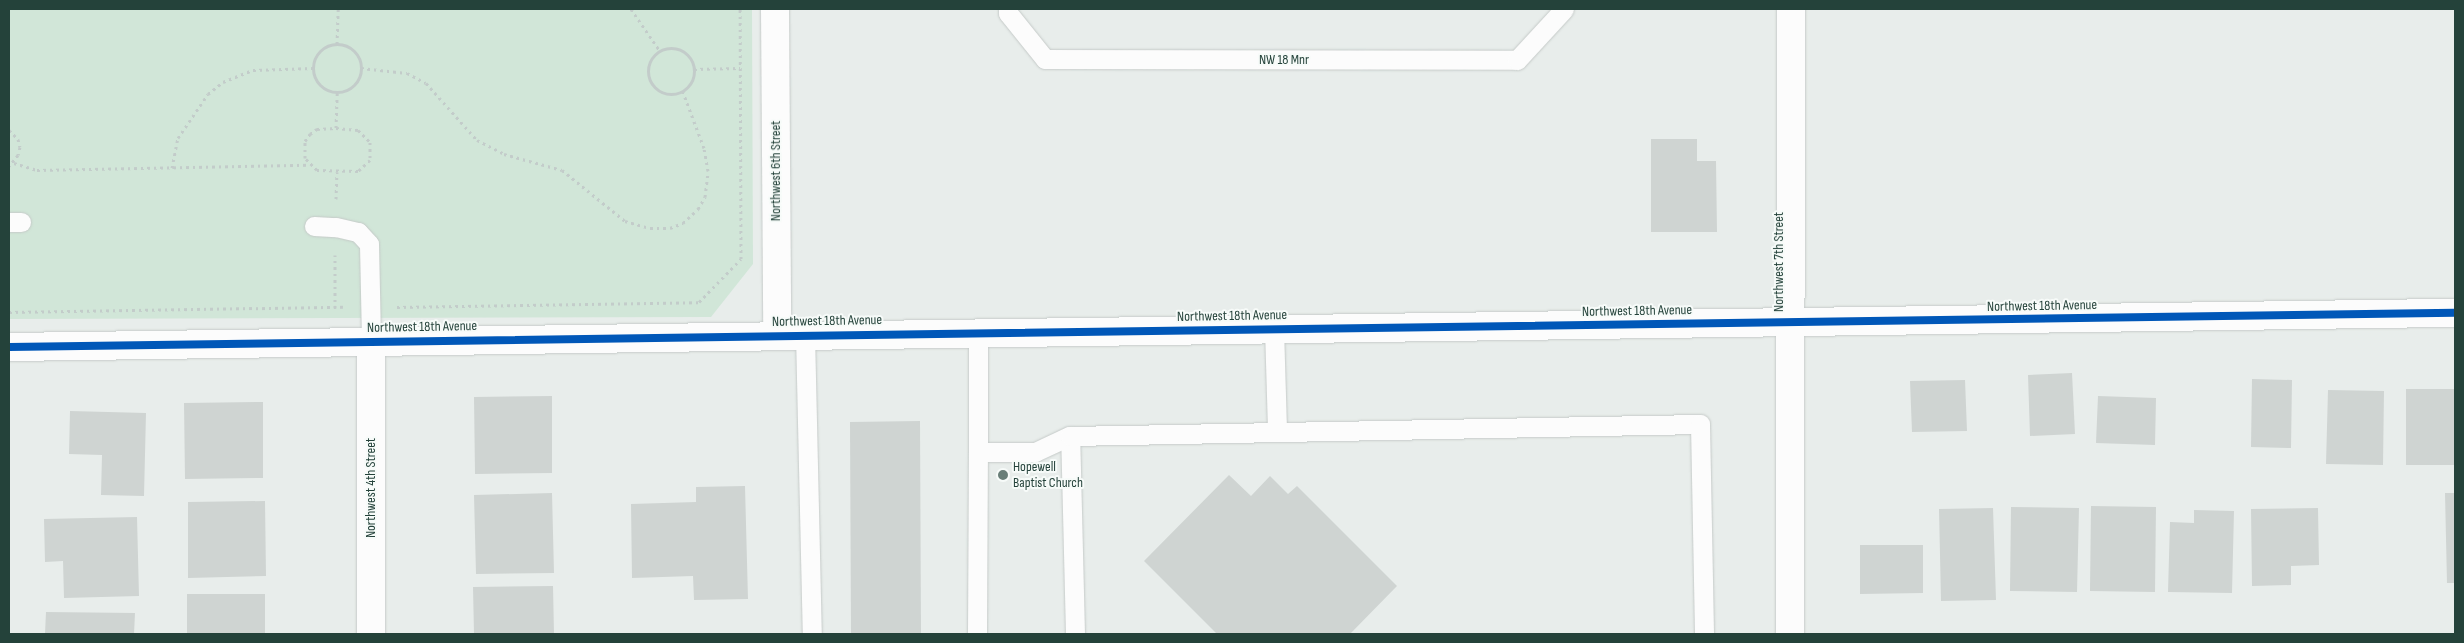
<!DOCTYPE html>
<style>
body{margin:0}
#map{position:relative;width:2464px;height:643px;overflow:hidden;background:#e8edeb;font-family:"Sofia Sans Condensed",sans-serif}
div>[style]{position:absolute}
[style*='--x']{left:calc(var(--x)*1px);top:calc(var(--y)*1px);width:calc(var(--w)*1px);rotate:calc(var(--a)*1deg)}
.green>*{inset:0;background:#d1e6d8}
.building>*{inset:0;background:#cfd4d2}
.path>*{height:3px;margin-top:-1.5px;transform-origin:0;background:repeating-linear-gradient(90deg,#c3ccca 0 2.5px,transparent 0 6.5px)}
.path>.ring{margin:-1.5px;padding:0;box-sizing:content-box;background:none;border:3px solid #c3ccca;border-radius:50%}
.roads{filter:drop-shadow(0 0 1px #c5cac8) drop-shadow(0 0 1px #c5cac8)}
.service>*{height:19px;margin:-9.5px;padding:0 9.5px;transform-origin:9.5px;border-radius:9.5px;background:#fcfcfc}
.minor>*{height:28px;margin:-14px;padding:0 14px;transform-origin:14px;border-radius:14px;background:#fcfcfc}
.cycleway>*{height:8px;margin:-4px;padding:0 4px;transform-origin:4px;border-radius:4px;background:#0057b8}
.dots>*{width:14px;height:14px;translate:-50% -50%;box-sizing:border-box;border:2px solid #f7fbf9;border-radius:50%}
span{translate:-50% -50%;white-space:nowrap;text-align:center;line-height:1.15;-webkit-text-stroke:4px #f7fbf9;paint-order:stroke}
.street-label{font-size:14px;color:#24423a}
.poi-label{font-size:14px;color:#24423a}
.left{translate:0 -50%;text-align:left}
.frame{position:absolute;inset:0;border:10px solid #24423a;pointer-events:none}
</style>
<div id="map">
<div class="green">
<i style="clip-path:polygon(9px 9px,752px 9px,753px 264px,711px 317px,9px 319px)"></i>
</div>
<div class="building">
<i style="clip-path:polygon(1651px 139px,1697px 139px,1697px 161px,1716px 161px,1717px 232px,1651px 232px)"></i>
<i style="clip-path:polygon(2072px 373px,2075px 434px,2030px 436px,2028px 375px)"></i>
<i style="clip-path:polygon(2252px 379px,2292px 380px,2291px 448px,2251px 447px)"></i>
<i style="clip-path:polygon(1965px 380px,1967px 431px,1912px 432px,1910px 381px)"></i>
<i style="clip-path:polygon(2406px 389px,2455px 389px,2455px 465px,2406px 465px)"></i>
<i style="clip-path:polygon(2328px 390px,2384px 391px,2383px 465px,2326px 464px)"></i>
<i style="clip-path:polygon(552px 396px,552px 473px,475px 474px,474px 397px)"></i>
<i style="clip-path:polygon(2098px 396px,2156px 398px,2155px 445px,2096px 443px)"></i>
<i style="clip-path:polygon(263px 402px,263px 478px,185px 479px,184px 403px)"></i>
<i style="clip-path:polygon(70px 411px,146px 413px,144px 496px,101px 495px,102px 455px,69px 454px)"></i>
<i style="clip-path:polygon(920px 421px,921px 634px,851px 634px,850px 422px)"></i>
<i style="clip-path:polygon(1229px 475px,1251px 496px,1270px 476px,1288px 494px,1297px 486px,1397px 586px,1350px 634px,1217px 634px,1144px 561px)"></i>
<i style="clip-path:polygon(745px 486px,748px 599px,694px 600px,693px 576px,632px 578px,631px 504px,696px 502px,696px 487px)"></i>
<i style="clip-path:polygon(552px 493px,554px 573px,476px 574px,474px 495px)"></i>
<i style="clip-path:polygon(2445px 493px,2455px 493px,2455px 583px,2447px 583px)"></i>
<i style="clip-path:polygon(265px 501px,266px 576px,188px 578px,188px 502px)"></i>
<i style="clip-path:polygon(2091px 506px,2156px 507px,2155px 592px,2090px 591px)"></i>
<i style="clip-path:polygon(2011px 507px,2079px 508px,2077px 592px,2010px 591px)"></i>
<i style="clip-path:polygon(1993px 508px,1996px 600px,1941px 601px,1939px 509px)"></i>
<i style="clip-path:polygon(2318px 508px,2319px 565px,2291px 566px,2291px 585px,2252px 586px,2251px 509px)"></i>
<i style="clip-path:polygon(2194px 510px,2234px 511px,2232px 593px,2168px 592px,2170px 522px,2194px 523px)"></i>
<i style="clip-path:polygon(137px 517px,139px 596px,64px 598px,63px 561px,45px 562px,44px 519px)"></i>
<i style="clip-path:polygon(1860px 545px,1923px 545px,1923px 593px,1860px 594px)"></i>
<i style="clip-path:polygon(553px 586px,554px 634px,474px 634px,473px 587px)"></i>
<i style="clip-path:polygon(187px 594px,265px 594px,265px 634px,187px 634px)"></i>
<i style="clip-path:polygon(46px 612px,135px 613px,134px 634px,45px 634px)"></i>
</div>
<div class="path">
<i style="--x:631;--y:9;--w:51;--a:55.4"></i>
<i style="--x:337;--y:44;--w:35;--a:-88"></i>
<i class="ring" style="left:313px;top:44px;width:45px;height:45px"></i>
<i class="ring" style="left:648px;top:48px;width:43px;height:43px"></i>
<i style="--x:361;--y:68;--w:46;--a:6.2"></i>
<i style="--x:407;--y:73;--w:21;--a:28"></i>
<i style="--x:426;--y:83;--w:76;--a:48.2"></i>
<i style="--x:477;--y:140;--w:30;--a:27"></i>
<i style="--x:504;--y:154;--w:60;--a:15.4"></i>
<i style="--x:562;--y:170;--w:81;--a:39"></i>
<i style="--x:625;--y:221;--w:26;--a:16"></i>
<i style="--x:650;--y:228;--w:20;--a:0"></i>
<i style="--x:670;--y:228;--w:14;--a:-21"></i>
<i style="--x:683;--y:223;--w:21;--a:-43"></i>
<i style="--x:698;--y:209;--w:14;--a:-60"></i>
<i style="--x:705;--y:197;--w:26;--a:-83"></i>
<i style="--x:708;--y:171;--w:23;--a:-100"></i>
<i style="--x:704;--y:148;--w:60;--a:-110.6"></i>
<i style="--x:694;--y:69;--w:46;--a:-1.2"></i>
<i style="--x:336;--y:128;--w:22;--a:5"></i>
<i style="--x:358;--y:130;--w:17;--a:45"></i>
<i style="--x:370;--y:142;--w:18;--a:90"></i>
<i style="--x:370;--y:160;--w:16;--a:137"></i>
<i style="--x:358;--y:171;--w:41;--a:-178.6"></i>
<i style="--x:317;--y:170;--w:17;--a:-135"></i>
<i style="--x:305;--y:158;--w:17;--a:-90"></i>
<i style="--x:305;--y:141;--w:9;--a:-54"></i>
<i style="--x:310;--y:134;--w:9;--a:-36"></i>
<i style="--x:317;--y:129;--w:19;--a:-3"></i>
<i style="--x:336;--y:128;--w:36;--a:-88"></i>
<i style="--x:9;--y:130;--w:13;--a:45"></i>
<i style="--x:18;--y:139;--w:8;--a:76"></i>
<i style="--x:20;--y:147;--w:8;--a:104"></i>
<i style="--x:18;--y:155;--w:14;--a:129"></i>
<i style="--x:14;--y:163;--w:24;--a:17"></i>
<i style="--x:37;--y:170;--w:272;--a:-1.1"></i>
<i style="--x:172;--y:168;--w:31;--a:-79"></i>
<i style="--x:178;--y:138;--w:53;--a:-55.7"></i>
<i style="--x:208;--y:94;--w:19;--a:-39"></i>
<i style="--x:223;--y:82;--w:32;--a:-22"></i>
<i style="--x:253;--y:70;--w:60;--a:-1.9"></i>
<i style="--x:336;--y:199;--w:27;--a:-88"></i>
<i style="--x:397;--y:307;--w:302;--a:-0.9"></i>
<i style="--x:699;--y:302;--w:60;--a:-45.7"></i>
<i style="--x:741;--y:259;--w:250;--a:-90.2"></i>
<i style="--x:335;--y:308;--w:53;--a:-90"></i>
<i style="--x:9;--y:312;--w:334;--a:-0.9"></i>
</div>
<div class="roads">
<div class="service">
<i style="--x:1008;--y:9;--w:4;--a:90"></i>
<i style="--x:1008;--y:13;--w:59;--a:51.2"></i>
<i style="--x:1045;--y:59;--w:472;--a:0.1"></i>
<i style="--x:1517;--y:60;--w:69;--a:-47.3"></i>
<i style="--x:9;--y:222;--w:12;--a:0"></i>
<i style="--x:314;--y:226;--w:22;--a:3"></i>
<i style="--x:336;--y:227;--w:23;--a:13"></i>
<i style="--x:358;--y:232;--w:16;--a:47"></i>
<i style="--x:369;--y:244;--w:97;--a:88.8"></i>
<i style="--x:1274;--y:328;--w:103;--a:88.3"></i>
<i style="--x:978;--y:332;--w:120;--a:90"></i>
<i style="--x:805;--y:334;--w:300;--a:88.7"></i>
<i style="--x:977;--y:634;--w:182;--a:-89.7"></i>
<i style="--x:978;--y:452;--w:57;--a:0"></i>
<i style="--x:1035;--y:452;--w:38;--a:-25"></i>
<i style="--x:1075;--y:634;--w:198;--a:-91.4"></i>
<i style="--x:1070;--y:436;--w:630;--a:-1.09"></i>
<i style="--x:1700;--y:424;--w:210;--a:88.9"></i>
</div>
<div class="minor">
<i style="--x:775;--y:9;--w:325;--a:89.6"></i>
<i style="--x:371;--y:341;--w:293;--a:90"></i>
<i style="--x:9;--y:347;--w:2446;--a:-0.8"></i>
<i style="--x:1790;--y:634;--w:625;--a:-89.91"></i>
</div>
</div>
<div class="cycleway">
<i style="--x:9;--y:347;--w:2446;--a:-0.8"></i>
</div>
<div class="dots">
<i style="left:1003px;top:475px;background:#697e78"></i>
</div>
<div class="street-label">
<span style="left:1284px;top:60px">NW 18 Mnr</span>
<span style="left:776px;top:171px;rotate:-90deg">Northwest 6th Street</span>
<span style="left:1779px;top:262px;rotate:-90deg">Northwest 7th Street</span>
<span style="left:2042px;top:306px;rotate:-1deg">Northwest 18th Avenue</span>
<span style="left:1637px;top:311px;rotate:-1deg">Northwest 18th Avenue</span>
<span style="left:1232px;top:316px;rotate:-1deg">Northwest 18th Avenue</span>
<span style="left:827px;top:321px;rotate:-1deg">Northwest 18th Avenue</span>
<span style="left:422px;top:327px;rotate:-1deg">Northwest 18th Avenue</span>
<span style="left:371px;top:488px;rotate:-90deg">Northwest 4th Street</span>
</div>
<div class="poi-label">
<span class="left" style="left:1013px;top:475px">Hopewell<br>Baptist Church</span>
</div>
<div class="frame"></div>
</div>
